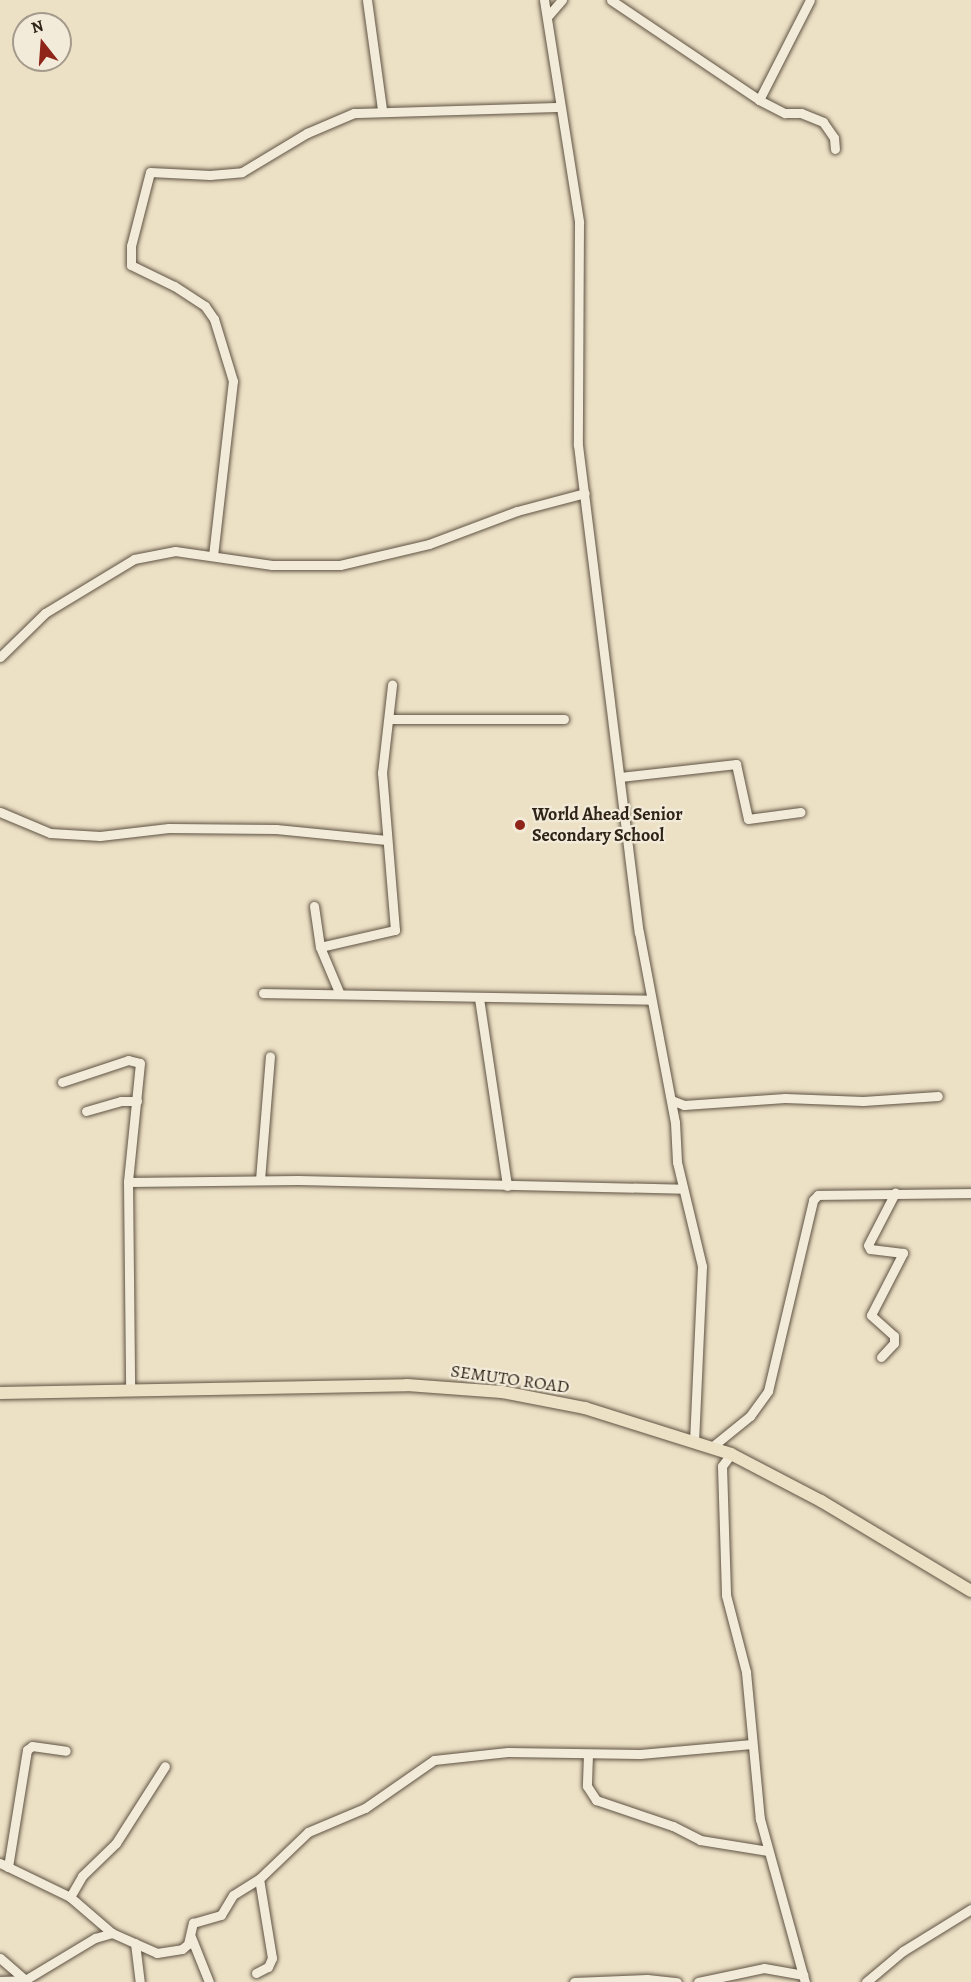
<!DOCTYPE html>
<style>
body{margin:0}
#map{position:relative;width:971px;height:1982px;overflow:hidden;background:#ece0c5;font-family:Alegreya,serif}
div>[style]{position:absolute}
[style*='--x']{left:calc(var(--x)*1px);top:calc(var(--y)*1px);width:calc(var(--w)*1px);rotate:calc(var(--a)*1deg)}
.roads{filter:drop-shadow(0 0 2px #5f5343) drop-shadow(0 0 2px #5f5343)}
.minor>*{height:9px;margin:-4.5px;padding:0 4.5px;transform-origin:4.5px;border-radius:4.5px;background:#f3ebd9}
.major>*{height:12px;margin:-6px;padding:0 6px;transform-origin:6px;border-radius:6px;background:#ece0c5}
.dots>*{width:16px;height:16px;translate:-50% -50%;box-sizing:border-box;border:3px solid #f3ebd9;border-radius:50%}
span{translate:-50% -50%;white-space:nowrap;text-align:center;line-height:1.15;-webkit-text-stroke:4.5px #f3ebd9;paint-order:stroke}
.poi-label{font-size:18px;color:#302418;font-weight:700}
.left{translate:0 -50%;text-align:left}
.street-label{font-size:18px;color:#302418}
.north{position:absolute;left:12px;top:12px;width:60px;height:60px;box-sizing:border-box;background:#f3ebd9;border:2px solid #a59b8c;border-radius:50%;rotate:343deg;font-size:16px;font-weight:700;line-height:24px;text-align:center;color:#302418}
.north::after{content:'';display:block;margin:auto;width:21px;height:27px;background:#8f2418;clip-path:polygon(50% 0,100% 100%,50% 72%,0 100%)}
</style>
<div id="map">
<div class="roads">
<div class="minor">
<i style="--x:367;--y:0;--w:110;--a:82.2"></i>
<i style="--x:544;--y:0;--w:225;--a:81"></i>
<i style="--x:579;--y:222;--w:223;--a:90.3"></i>
<i style="--x:578;--y:445;--w:491;--a:82.9"></i>
<i style="--x:639;--y:932;--w:193;--a:79.3"></i>
<i style="--x:675;--y:1122;--w:40;--a:87.1"></i>
<i style="--x:677;--y:1162;--w:107;--a:76.5"></i>
<i style="--x:702;--y:1266;--w:173;--a:92.6"></i>
<i style="--x:611;--y:0;--w:179;--a:34"></i>
<i style="--x:759;--y:100;--w:29;--a:27"></i>
<i style="--x:785;--y:113;--w:16;--a:0"></i>
<i style="--x:801;--y:113;--w:24;--a:22"></i>
<i style="--x:823;--y:122;--w:19;--a:55"></i>
<i style="--x:834;--y:138;--w:11;--a:85"></i>
<i style="--x:547;--y:17;--w:23;--a:-49"></i>
<i style="--x:759;--y:100;--w:112;--a:-63"></i>
<i style="--x:213;--y:556;--w:176;--a:-83.5"></i>
<i style="--x:233;--y:381;--w:65;--a:-107"></i>
<i style="--x:214;--y:319;--w:16;--a:-125"></i>
<i style="--x:205;--y:306;--w:37;--a:-147"></i>
<i style="--x:174;--y:286;--w:48;--a:-154"></i>
<i style="--x:131;--y:265;--w:19;--a:-90"></i>
<i style="--x:131;--y:246;--w:76;--a:-75.6"></i>
<i style="--x:150;--y:172;--w:60;--a:2.9"></i>
<i style="--x:210;--y:175;--w:32;--a:-5"></i>
<i style="--x:242;--y:172;--w:76;--a:-31"></i>
<i style="--x:307;--y:133;--w:51;--a:-23.1"></i>
<i style="--x:354;--y:113;--w:206;--a:-1.7"></i>
<i style="--x:0;--y:657;--w:63;--a:-44.4"></i>
<i style="--x:45;--y:613;--w:104;--a:-31.2"></i>
<i style="--x:134;--y:559;--w:42;--a:-11"></i>
<i style="--x:175;--y:551;--w:98;--a:8.2"></i>
<i style="--x:272;--y:565;--w:68;--a:0"></i>
<i style="--x:340;--y:565;--w:91;--a:-13.3"></i>
<i style="--x:429;--y:544;--w:94;--a:-20.6"></i>
<i style="--x:517;--y:511;--w:70;--a:-14.8"></i>
<i style="--x:389;--y:719;--w:175;--a:0"></i>
<i style="--x:620;--y:777;--w:117;--a:-6.4"></i>
<i style="--x:736;--y:764;--w:56;--a:77.7"></i>
<i style="--x:748;--y:819;--w:53;--a:-7.5"></i>
<i style="--x:0;--y:812;--w:54;--a:22.8"></i>
<i style="--x:50;--y:833;--w:50;--a:3.4"></i>
<i style="--x:100;--y:836;--w:69;--a:-6.6"></i>
<i style="--x:169;--y:828;--w:107;--a:0.5"></i>
<i style="--x:276;--y:829;--w:111;--a:5.7"></i>
<i style="--x:314;--y:906;--w:41;--a:81.7"></i>
<i style="--x:320;--y:947;--w:49;--a:67.1"></i>
<i style="--x:320;--y:947;--w:77;--a:-12.8"></i>
<i style="--x:395;--y:930;--w:158;--a:-94.7"></i>
<i style="--x:382;--y:773;--w:89;--a:-83.5"></i>
<i style="--x:263;--y:993;--w:387;--a:1"></i>
<i style="--x:479;--y:998;--w:190;--a:81.5"></i>
<i style="--x:62;--y:1082;--w:70;--a:-18.4"></i>
<i style="--x:128;--y:1060;--w:12;--a:14"></i>
<i style="--x:140;--y:1063;--w:120;--a:95.8"></i>
<i style="--x:128;--y:1182;--w:208;--a:89.4"></i>
<i style="--x:671;--y:1100;--w:14;--a:21"></i>
<i style="--x:684;--y:1105;--w:101;--a:-4"></i>
<i style="--x:785;--y:1098;--w:78;--a:2.2"></i>
<i style="--x:863;--y:1101;--w:75;--a:-3.8"></i>
<i style="--x:86;--y:1111;--w:36;--a:-16"></i>
<i style="--x:121;--y:1101;--w:16;--a:0"></i>
<i style="--x:260;--y:1180;--w:124;--a:-85.4"></i>
<i style="--x:128;--y:1182;--w:170;--a:-0.7"></i>
<i style="--x:298;--y:1180;--w:385;--a:1.3"></i>
<i style="--x:881;--y:1357;--w:19;--a:-47"></i>
<i style="--x:894;--y:1343;--w:7;--a:-90"></i>
<i style="--x:894;--y:1336;--w:31;--a:-138"></i>
<i style="--x:871;--y:1315;--w:70;--a:-62.7"></i>
<i style="--x:903;--y:1253;--w:33;--a:-173"></i>
<i style="--x:870;--y:1249;--w:4;--a:-117"></i>
<i style="--x:868;--y:1245;--w:59;--a:-62.6"></i>
<i style="--x:713;--y:1446;--w:48;--a:-39"></i>
<i style="--x:750;--y:1416;--w:31;--a:-54"></i>
<i style="--x:768;--y:1391;--w:196;--a:-76.7"></i>
<i style="--x:813;--y:1200;--w:7;--a:-45"></i>
<i style="--x:818;--y:1195;--w:153;--a:-0.7"></i>
<i style="--x:731;--y:1454;--w:15;--a:127"></i>
<i style="--x:722;--y:1466;--w:129;--a:88.2"></i>
<i style="--x:726;--y:1595;--w:80;--a:75.4"></i>
<i style="--x:746;--y:1672;--w:148;--a:84.6"></i>
<i style="--x:760;--y:1819;--w:169;--a:74.6"></i>
<i style="--x:588;--y:1754;--w:32;--a:92"></i>
<i style="--x:587;--y:1786;--w:17;--a:57"></i>
<i style="--x:596;--y:1800;--w:81;--a:18.7"></i>
<i style="--x:673;--y:1826;--w:30;--a:27"></i>
<i style="--x:700;--y:1840;--w:69;--a:9.2"></i>
<i style="--x:0;--y:1863;--w:78;--a:25.9"></i>
<i style="--x:70;--y:1897;--w:55;--a:40.6"></i>
<i style="--x:8;--y:1867;--w:119;--a:-80.8"></i>
<i style="--x:27;--y:1750;--w:6;--a:-39"></i>
<i style="--x:32;--y:1746;--w:34;--a:8"></i>
<i style="--x:70;--y:1897;--w:24;--a:-60"></i>
<i style="--x:82;--y:1876;--w:47;--a:-44.1"></i>
<i style="--x:116;--y:1843;--w:91;--a:-57.5"></i>
<i style="--x:191;--y:1937;--w:48;--a:68.2"></i>
<i style="--x:135;--y:1943;--w:39;--a:83"></i>
<i style="--x:0;--y:1958;--w:33;--a:41"></i>
<i style="--x:256;--y:1973;--w:13;--a:-27"></i>
<i style="--x:268;--y:1967;--w:10;--a:-66"></i>
<i style="--x:272;--y:1958;--w:80;--a:-99.3"></i>
<i style="--x:0;--y:1981;--w:25;--a:-2"></i>
<i style="--x:25;--y:1980;--w:82;--a:-31"></i>
<i style="--x:95;--y:1938;--w:18;--a:-16"></i>
<i style="--x:112;--y:1933;--w:49;--a:24"></i>
<i style="--x:157;--y:1953;--w:25;--a:-9"></i>
<i style="--x:182;--y:1949;--w:8;--a:-40"></i>
<i style="--x:188;--y:1944;--w:22;--a:-77"></i>
<i style="--x:193;--y:1923;--w:29;--a:-16"></i>
<i style="--x:221;--y:1915;--w:23;--a:-59"></i>
<i style="--x:233;--y:1895;--w:31;--a:-32"></i>
<i style="--x:259;--y:1879;--w:68;--a:-43.8"></i>
<i style="--x:308;--y:1832;--w:62;--a:-22.8"></i>
<i style="--x:365;--y:1808;--w:84;--a:-34.8"></i>
<i style="--x:434;--y:1760;--w:74;--a:-6.2"></i>
<i style="--x:508;--y:1752;--w:132;--a:0.9"></i>
<i style="--x:640;--y:1754;--w:112;--a:-5.1"></i>
<i style="--x:574;--y:1982;--w:73;--a:-2.4"></i>
<i style="--x:647;--y:1979;--w:30;--a:6"></i>
<i style="--x:698;--y:1982;--w:67;--a:-12"></i>
<i style="--x:764;--y:1968;--w:40;--a:10"></i>
<i style="--x:866;--y:1982;--w:48;--a:-40"></i>
<i style="--x:903;--y:1951;--w:80;--a:-31.7"></i>
</div>
<div class="major">
<i style="--x:0;--y:1393;--w:407;--a:-1.1"></i>
<i style="--x:407;--y:1385;--w:95;--a:4.2"></i>
<i style="--x:502;--y:1392;--w:85;--a:10.9"></i>
<i style="--x:585;--y:1408;--w:153;--a:17.5"></i>
<i style="--x:731;--y:1454;--w:102;--a:27.6"></i>
<i style="--x:821;--y:1501;--w:175;--a:31"></i>
</div>
</div>
<div class="dots">
<i style="left:520px;top:825px;background:#8f2418"></i>
</div>
<div class="poi-label">
<span class="left" style="left:532px;top:825px">World Ahead Senior<br>Secondary School</span>
</div>
<div class="street-label">
<span style="left:510px;top:1379px;rotate:8deg">SEMUTO ROAD</span>
</div>
<div class="north">N</div>
</div>
